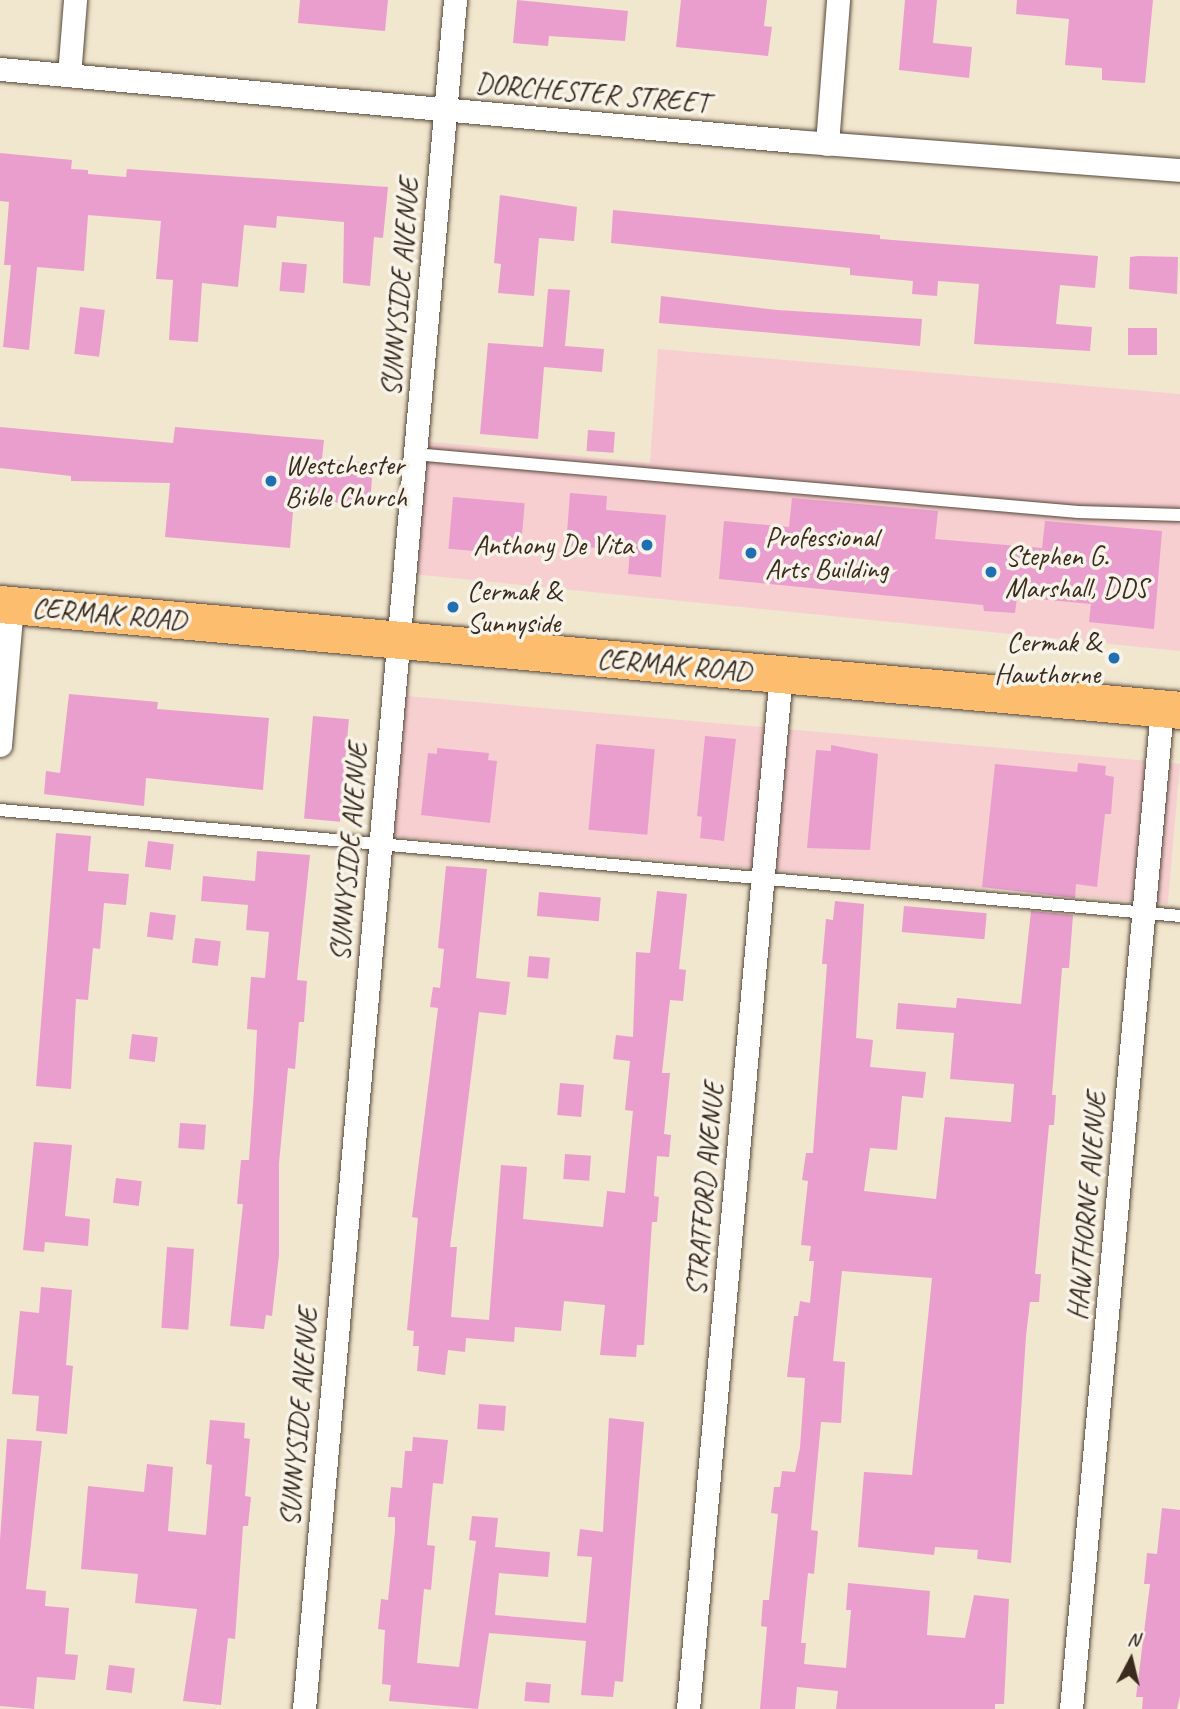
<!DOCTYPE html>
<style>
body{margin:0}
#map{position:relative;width:1180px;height:1709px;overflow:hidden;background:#f1e6ce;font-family:Caveat,sans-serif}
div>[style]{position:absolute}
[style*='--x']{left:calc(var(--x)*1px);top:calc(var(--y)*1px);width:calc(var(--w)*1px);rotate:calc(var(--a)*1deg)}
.built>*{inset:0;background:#f7cfd1;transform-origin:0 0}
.building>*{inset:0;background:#ea9ecd;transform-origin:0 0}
.roads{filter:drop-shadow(0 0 2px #564638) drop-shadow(0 0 2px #564638)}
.service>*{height:12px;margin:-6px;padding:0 6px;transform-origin:6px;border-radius:6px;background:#fff}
.minor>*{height:23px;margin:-11.5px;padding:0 11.5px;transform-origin:11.5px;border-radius:11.5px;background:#fff}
.primary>*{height:37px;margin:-18.5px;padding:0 18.5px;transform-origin:18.5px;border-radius:18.5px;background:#fcbd6f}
.dots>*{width:19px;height:19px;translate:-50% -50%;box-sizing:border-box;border:4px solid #f7f3e8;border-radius:50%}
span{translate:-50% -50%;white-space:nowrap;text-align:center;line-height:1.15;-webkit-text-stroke:7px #f7f3e8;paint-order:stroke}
.street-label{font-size:28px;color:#3b2a1e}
.poi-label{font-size:28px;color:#3b2a1e}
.left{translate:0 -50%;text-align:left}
.right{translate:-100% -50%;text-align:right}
.north{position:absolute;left:1096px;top:1625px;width:70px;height:70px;-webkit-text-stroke:5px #f7f3e8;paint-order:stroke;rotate:7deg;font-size:19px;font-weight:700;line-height:28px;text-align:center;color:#3b2a1e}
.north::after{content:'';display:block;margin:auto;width:24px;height:32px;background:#3b2a1e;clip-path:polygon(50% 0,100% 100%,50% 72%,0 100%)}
</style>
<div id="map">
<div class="built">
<i style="clip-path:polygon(658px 349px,1180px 394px,1180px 651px,412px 574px,423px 441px,650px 463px)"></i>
<i style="left:395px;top:695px;width:788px;height:141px;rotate:5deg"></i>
</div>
<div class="building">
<i style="clip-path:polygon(300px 0,388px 0,385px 31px,298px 23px)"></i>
<i style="clip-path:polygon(517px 0,628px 11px,625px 41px,549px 36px,548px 46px,513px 43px)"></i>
<i style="clip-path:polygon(681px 0,767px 0,764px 26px,772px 27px,768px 56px,676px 47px)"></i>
<i style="clip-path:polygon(905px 0,937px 0,933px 43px,972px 47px,969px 78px,899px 70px)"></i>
<i style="clip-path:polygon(1017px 0,1153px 0,1145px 83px,1102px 80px,1102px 68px,1065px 65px,1069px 19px,1016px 14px)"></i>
<i style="clip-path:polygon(0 153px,72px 160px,71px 169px,88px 170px,88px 174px,126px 177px,127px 169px,388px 187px,383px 238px,374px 237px,370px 286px,343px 283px,344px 222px,277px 216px,276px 228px,244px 225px,238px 287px,202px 283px,198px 342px,169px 340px,173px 280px,156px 279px,161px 221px,88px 215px,84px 271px,37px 267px,29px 350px,3px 347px,11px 265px,4px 265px,9px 202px,0 201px)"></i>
<i style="clip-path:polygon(500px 195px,577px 207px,574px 241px,539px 238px,534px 296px,498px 293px,501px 264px,494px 263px)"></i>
<i style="clip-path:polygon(613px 210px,880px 235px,880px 239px,1098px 256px,1095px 288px,1060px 285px,1056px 324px,1092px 327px,1090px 351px,974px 344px,979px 284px,938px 281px,937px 296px,912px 294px,913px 281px,850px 275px,850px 268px,611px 243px)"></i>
<i style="clip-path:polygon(1138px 256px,1178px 257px,1177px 294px,1129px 289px,1130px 257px)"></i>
<i style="left:282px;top:262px;width:25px;height:29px;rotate:5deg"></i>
<i style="clip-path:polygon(548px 289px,570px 290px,565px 346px,604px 349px,602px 372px,544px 367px,538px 439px,480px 434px,488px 343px,543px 347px)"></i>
<i style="clip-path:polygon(661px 296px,777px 310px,922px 319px,920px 346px,659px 323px)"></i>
<i style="left:80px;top:307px;width:25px;height:47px;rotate:7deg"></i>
<i style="left:1128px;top:328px;width:29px;height:27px"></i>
<i style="clip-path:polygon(0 427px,173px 443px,175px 427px,324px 440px,322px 459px,373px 463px,370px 506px,294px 499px,290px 548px,165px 537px,170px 483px,71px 481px,71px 476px,0 468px)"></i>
<i style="left:588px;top:430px;width:27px;height:21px;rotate:4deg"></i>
<i style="clip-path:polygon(570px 493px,607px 496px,606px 510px,666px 515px,661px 577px,628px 574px,630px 550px,566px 546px)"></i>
<i style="left:453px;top:497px;width:72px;height:52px;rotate:5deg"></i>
<i style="clip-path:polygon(792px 498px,938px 511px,935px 539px,1042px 548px,1045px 521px,1162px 531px,1154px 629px,1089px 622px,1091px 604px,1017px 597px,1015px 613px,984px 611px,983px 605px,719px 579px,724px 521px,789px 527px)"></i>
<i style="clip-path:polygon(69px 694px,158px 702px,157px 709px,269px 718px,263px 790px,146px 778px,144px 806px,44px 794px,46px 771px,60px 773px)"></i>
<i style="left:313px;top:716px;width:36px;height:103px;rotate:5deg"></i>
<i style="clip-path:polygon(705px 736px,736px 739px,724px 841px,700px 838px,702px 817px,697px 816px)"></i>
<i style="left:596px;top:744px;width:59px;height:86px;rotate:5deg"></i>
<i style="clip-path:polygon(831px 745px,878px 754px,870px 850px,807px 848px,816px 750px,831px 751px)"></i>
<i style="clip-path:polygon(437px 748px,489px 753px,488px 760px,497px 761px,490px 823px,421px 815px,428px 753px,437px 754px)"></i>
<i style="clip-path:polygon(1078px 763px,1106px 766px,1105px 775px,1114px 777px,1111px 814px,1105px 814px,1097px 887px,1076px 884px,1075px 898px,982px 887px,995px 764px,1077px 772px)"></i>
<i style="clip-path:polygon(56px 833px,91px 836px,88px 871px,129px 874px,126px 905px,104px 903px,100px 949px,93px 948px,88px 1000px,76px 999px,71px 1089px,36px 1086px)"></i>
<i style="left:148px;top:841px;width:26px;height:26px;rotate:7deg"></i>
<i style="clip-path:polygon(257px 851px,310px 855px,297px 980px,307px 981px,304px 1022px,299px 1022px,295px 1069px,288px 1068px,279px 1163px,279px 1255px,272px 1316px,266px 1315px,264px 1329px,230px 1326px,243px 1204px,237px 1204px,241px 1160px,249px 1160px,254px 1090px,257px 1030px,247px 1029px,251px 977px,265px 978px,269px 932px,246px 930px,248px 905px,201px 901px,203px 876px,255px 881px)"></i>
<i style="clip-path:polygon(446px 866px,487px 869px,476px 978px,510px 982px,506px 1015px,479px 1012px,450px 1247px,457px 1247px,451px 1317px,489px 1320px,501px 1165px,527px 1167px,523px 1219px,603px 1227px,607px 1191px,625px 1193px,633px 1111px,625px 1110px,630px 1061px,613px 1059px,616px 1035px,633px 1037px,636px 952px,650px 953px,657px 891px,687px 894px,679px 969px,686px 970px,683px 1001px,670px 1000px,662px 1073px,670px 1073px,664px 1134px,671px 1135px,669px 1157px,657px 1156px,654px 1196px,659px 1197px,657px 1222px,652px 1222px,644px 1345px,637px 1345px,636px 1357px,600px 1355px,605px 1305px,564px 1301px,561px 1331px,515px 1327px,514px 1342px,466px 1338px,465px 1352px,448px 1350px,445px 1375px,417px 1371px,419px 1346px,413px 1346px,414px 1331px,407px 1330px,418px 1218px,412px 1217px,438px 1008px,430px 1007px,433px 987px,440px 988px,444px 949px,438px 948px)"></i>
<i style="left:539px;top:892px;width:62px;height:24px;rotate:5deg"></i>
<i style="clip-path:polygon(835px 901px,864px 904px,856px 1038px,873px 1040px,870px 1067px,926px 1072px,923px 1098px,902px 1096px,897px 1150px,870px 1148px,864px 1191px,936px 1199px,945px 1117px,1011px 1122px,1014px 1084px,950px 1079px,954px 1033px,896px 1029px,898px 1003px,956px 1008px,957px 998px,1021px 1004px,1031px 911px,1073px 915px,1069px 968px,1062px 968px,1052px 1095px,1056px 1095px,1054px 1125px,1049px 1125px,1035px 1274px,1041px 1274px,1039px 1302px,1030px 1302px,1026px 1336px,1011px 1563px,977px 1559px,978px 1550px,935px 1547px,934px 1555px,858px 1547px,864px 1472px,912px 1475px,932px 1278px,842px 1271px,833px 1361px,845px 1362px,841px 1423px,821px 1422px,811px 1530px,818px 1531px,814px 1574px,808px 1573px,801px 1643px,806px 1643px,804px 1664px,846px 1668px,851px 1610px,846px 1610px,848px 1583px,930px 1591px,927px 1635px,965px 1638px,974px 1595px,1009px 1599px,1004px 1704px,995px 1704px,995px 1709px,836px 1709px,838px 1691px,797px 1687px,795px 1709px,760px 1709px,767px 1627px,761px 1626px,763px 1600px,769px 1600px,778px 1514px,771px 1513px,774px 1487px,780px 1487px,782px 1471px,795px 1472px,800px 1448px,805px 1378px,787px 1377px,794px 1316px,798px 1316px,800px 1301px,810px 1303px,814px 1261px,809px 1261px,811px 1246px,801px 1245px,808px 1181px,802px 1180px,806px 1153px,813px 1153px,827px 964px,822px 964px,826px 919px,833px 920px)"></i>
<i style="left:904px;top:906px;width:83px;height:26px;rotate:5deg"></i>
<i style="left:150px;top:912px;width:26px;height:25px;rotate:7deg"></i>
<i style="left:195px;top:938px;width:26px;height:25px;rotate:7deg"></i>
<i style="left:529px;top:956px;width:21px;height:21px;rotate:5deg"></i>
<i style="left:132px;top:1034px;width:26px;height:25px;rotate:7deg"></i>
<i style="left:560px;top:1083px;width:24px;height:32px;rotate:5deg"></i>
<i style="left:180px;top:1123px;width:26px;height:25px;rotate:4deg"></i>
<i style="clip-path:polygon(34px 1142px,72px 1145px,65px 1216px,90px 1219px,88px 1246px,45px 1242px,44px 1252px,23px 1250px)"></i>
<i style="left:565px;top:1154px;width:26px;height:25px;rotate:4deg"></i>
<i style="left:116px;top:1178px;width:26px;height:25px;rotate:7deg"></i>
<i style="left:167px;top:1247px;width:27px;height:81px;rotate:4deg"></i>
<i style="clip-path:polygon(41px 1287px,72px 1290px,66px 1365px,73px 1366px,67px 1434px,36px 1431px,39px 1396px,12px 1394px,20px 1311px,39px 1313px)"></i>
<i style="left:479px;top:1404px;width:27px;height:25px;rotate:4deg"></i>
<i style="clip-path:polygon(609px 1418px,644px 1422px,623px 1682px,615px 1681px,613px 1697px,581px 1695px,586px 1641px,489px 1633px,478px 1709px,389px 1701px,391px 1685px,382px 1684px,385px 1630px,378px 1629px,381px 1599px,388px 1600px,395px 1531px,395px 1517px,388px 1517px,391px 1487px,402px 1488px,405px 1451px,412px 1451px,413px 1437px,448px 1440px,443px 1484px,433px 1483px,427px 1545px,435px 1546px,431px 1590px,424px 1589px,417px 1663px,459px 1667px,476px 1541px,469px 1540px,472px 1516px,498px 1518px,495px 1547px,550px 1552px,548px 1577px,499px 1573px,495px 1615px,586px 1623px,592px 1557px,577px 1556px,580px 1529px,603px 1532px)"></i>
<i style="clip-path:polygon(210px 1420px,245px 1423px,244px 1438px,250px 1439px,245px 1496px,251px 1497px,248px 1526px,243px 1526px,235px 1639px,228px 1638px,221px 1705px,183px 1701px,197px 1609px,135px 1603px,138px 1574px,81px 1569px,88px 1486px,144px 1492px,147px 1464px,173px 1467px,168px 1531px,206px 1535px,212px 1465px,206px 1464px)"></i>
<i style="clip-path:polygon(7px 1439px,42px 1441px,26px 1589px,46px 1591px,45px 1606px,69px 1608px,65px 1654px,78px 1655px,75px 1680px,37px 1677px,34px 1709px,0 1706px,0 1540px)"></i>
<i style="clip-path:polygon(1162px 1508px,1180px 1510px,1180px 1696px,1177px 1709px,1142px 1709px,1143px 1697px,1136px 1697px,1150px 1584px,1144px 1584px,1147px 1553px,1157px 1554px)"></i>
<i style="left:109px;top:1665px;width:26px;height:25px;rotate:7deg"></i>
<i style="left:526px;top:1682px;width:25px;height:19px;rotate:5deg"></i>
</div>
<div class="roads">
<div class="service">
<i style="--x:414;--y:454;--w:667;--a:4.99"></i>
<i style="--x:1078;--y:512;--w:102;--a:1.7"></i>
<i style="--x:0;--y:810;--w:1185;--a:5.13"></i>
</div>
<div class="minor">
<i style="--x:0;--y:69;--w:797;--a:5.18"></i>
<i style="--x:794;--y:141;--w:387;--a:4.3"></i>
<i style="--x:69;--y:75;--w:75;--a:-85.4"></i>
<i style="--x:827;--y:144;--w:144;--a:-85.6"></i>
<i style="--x:0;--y:745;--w:141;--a:-85.1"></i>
<i style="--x:304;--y:1709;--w:1716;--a:-84.95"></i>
<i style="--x:688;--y:1709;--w:1039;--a:-84.87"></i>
<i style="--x:1071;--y:1709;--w:1004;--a:-84.8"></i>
</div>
<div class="primary">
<i style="--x:0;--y:604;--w:1185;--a:5.13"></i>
</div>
</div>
<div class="dots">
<i style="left:271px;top:481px;background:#1f6fb2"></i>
<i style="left:647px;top:545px;background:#1f6fb2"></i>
<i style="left:751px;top:553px;background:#1f6fb2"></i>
<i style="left:991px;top:572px;background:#1f6fb2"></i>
<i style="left:453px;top:607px;background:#1f6fb2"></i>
<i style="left:1114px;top:658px;background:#1f6fb2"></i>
</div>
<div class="street-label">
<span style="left:592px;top:93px;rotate:5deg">DORCHESTER STREET</span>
<span style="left:400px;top:287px;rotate:-85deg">SUNNYSIDE AVENUE</span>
<span style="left:109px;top:614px;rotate:5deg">CERMAK ROAD</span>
<span style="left:674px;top:665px;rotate:5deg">CERMAK ROAD</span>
<span style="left:349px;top:852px;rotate:-85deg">SUNNYSIDE AVENUE</span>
<span style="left:705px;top:1189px;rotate:-85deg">STRATFORD AVENUE</span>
<span style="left:1087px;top:1206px;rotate:-85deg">HAWTHORNE AVENUE</span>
<span style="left:299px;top:1417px;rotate:-85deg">SUNNYSIDE AVENUE</span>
</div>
<div class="poi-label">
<span class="left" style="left:285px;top:481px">Westchester<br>Bible Church</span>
<span class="left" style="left:765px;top:553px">Professional<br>Arts Building</span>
<span class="right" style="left:633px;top:545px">Anthony De Vita</span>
<span class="left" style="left:1005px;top:572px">Stephen G.<br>Marshall, DDS</span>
<span class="left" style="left:467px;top:607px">Cermak &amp;<br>Sunnyside</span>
<span class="right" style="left:1100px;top:658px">Cermak &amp;<br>Hawthorne</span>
</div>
<div class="north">N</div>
</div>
